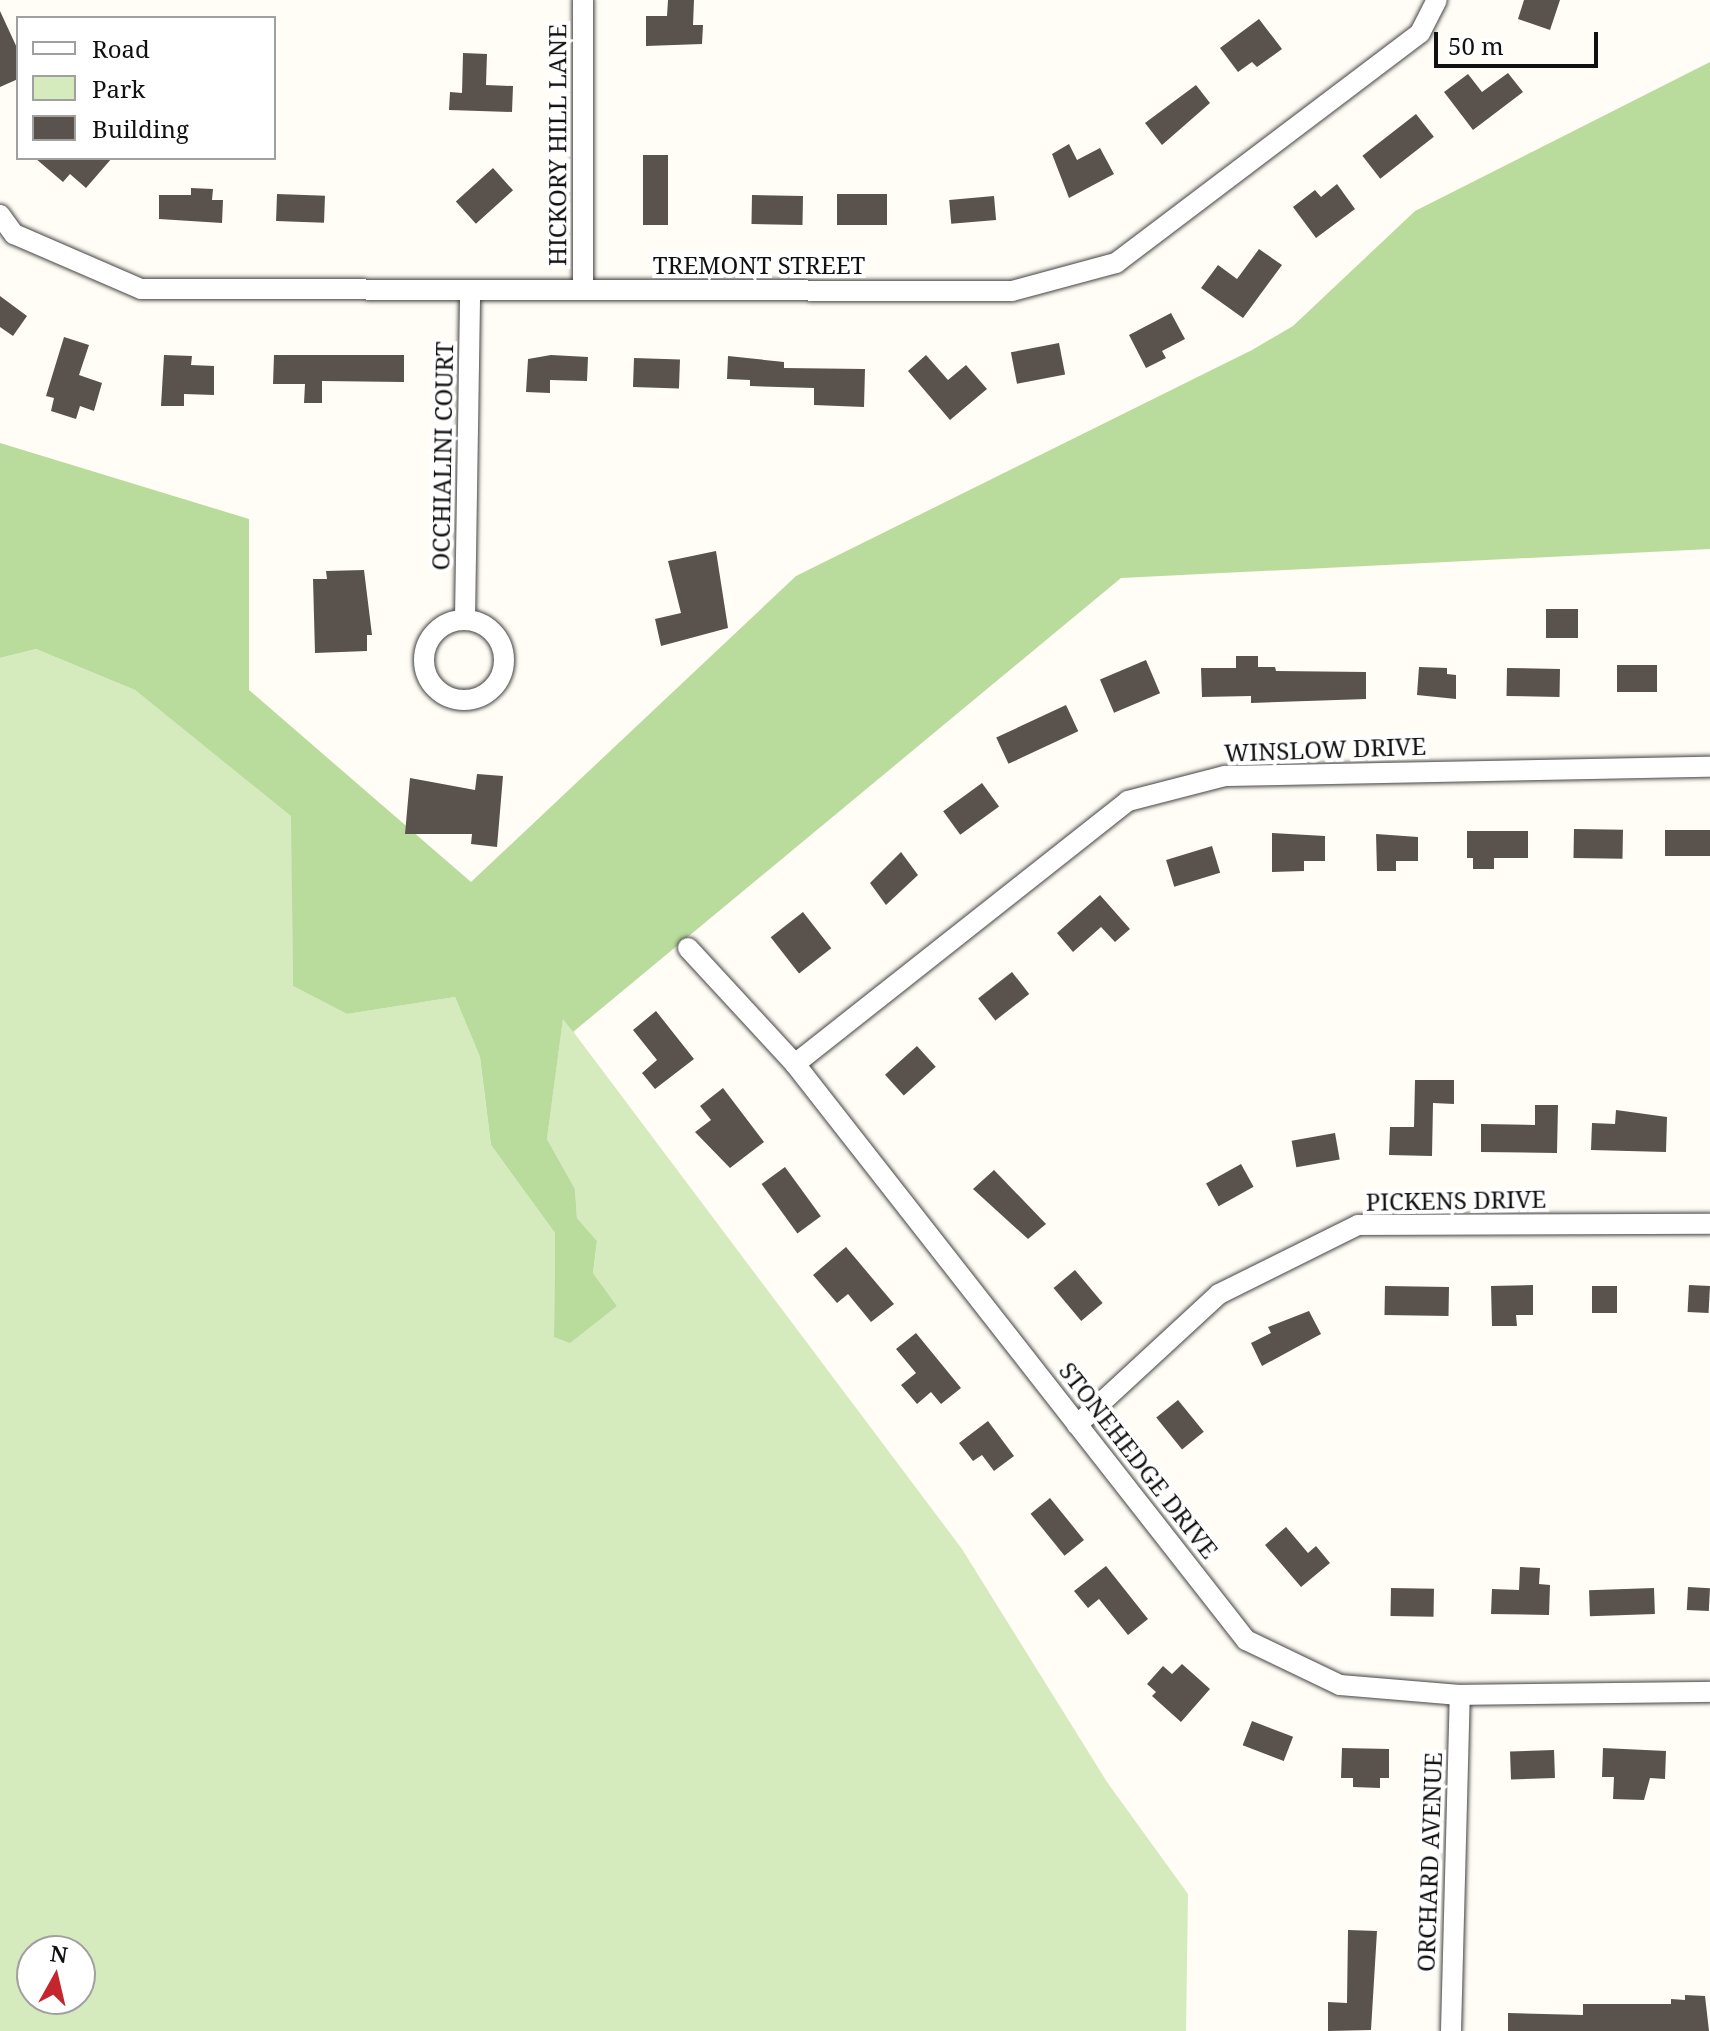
<!DOCTYPE html>
<style>
body{margin:0}
#map{position:relative;width:1710px;height:2031px;overflow:hidden;background:#fffdf5;font-family:"Noto Serif",serif}
div>[style]{position:absolute}
[style*='--x']{left:calc(var(--x)*1px);top:calc(var(--y)*1px);width:calc(var(--w)*1px);rotate:calc(var(--a)*1deg)}
.green>*{inset:0;background:#d5ebbd}
.forest>*{inset:0;background:#b9dc9c}
.building>*{inset:0;background:#5a524d;transform-origin:0 0}
.roads{filter:drop-shadow(0 0 2px #444) drop-shadow(0 0 2px #444)}
.street>*{height:20px;margin:-10px;padding:0 10px;transform-origin:10px;border-radius:10px;background:#fff}
.street>.ring{margin:-10px;padding:0;box-sizing:content-box;background:none;border:20px solid #fff;border-radius:50%}
span{translate:-50% -50%;white-space:nowrap;text-align:center;line-height:1.15;-webkit-text-stroke:8px #fff;paint-order:stroke}
.street-label{font-size:24px;color:#111}
.legend{position:absolute;left:16px;top:16px;width:260px;height:144px;box-sizing:border-box;background:#fff;border:2px solid #a0a0a0;margin:0;padding:10px 14px;list-style:none;font-size:24px;color:#111}
.legend li{display:flex;align-items:center;gap:16px;height:40px}
.legend b{width:40px;border:2px solid #a0a0a0}
.north{position:absolute;left:16px;top:1935px;width:80px;height:80px;box-sizing:border-box;background:#fff;border:2px solid #a0a0a0;border-radius:50%;rotate:8deg;font-size:22px;font-weight:700;line-height:32px;text-align:center;color:#111}
.north::after{content:'';display:block;margin:auto;width:28px;height:36px;background:#c4262e;clip-path:polygon(50% 0,100% 100%,50% 72%,0 100%)}
.scale{position:absolute;left:1434px;top:32px;width:164px;height:36px;box-sizing:border-box;border:4px solid #111;border-top:0;padding-left:10px;font-size:24px;line-height:28px;white-space:nowrap;color:#111;-webkit-text-stroke:6px #fff;paint-order:stroke}
</style>
<div id="map">
<div class="green">
<i style="clip-path:polygon(evenodd,36px 649px,135px 690px,292px 816px,293px 986px,347px 1014px,455px 997px,480px 1057px,491px 1145px,555px 1233px,554px 1337px,617px 1306px,593px 1273px,597px 1241px,577px 1218px,575px 1189px,547px 1139px,563px 1018px,962px 1549px,1107px 1782px,1188px 1894px,1186px 2031px,0 2031px,0 658px,36px 649px,32px 1951px,80px 1951px,80px 1999px,32px 1999px,32px 1951px)"></i>
</div>
<div class="forest">
<i style="clip-path:polygon(1710px 62px,1710px 549px,1121px 578px,573px 1032px,563px 1019px,547px 1139px,575px 1189px,577px 1218px,597px 1241px,593px 1273px,617px 1306px,570px 1343px,554px 1337px,555px 1233px,491px 1145px,480px 1057px,455px 997px,347px 1014px,293px 986px,291px 816px,135px 690px,36px 649px,0 658px,0 443px,249px 519px,249px 690px,471px 882px,796px 576px,1252px 350px,1293px 326px,1415px 211px)"></i>
</div>
<div class="building">
<i style="clip-path:polygon(668px 0,694px 0,693px 25px,703px 25px,702px 44px,646px 46px,646px 16px,667px 16px)"></i>
<i style="clip-path:polygon(1524px 0,1560px 0,1550px 30px,1518px 19px)"></i>
<i style="clip-path:polygon(0 11px,18px 50px,18px 79px,0 87px)"></i>
<i style="clip-path:polygon(1259px 19px,1282px 49px,1257px 67px,1252px 62px,1238px 72px,1220px 48px)"></i>
<i style="clip-path:polygon(463px 53px,487px 54px,486px 85px,513px 86px,512px 112px,449px 110px,450px 92px,462px 93px)"></i>
<i style="clip-path:polygon(1508px 73px,1523px 92px,1473px 130px,1444px 92px,1468px 74px,1482px 92px)"></i>
<i style="clip-path:polygon(1196px 85px,1210px 103px,1162px 145px,1145px 123px)"></i>
<i style="left:1416px;top:114px;width:29px;height:68px;rotate:52deg"></i>
<i style="clip-path:polygon(1069px 144px,1077px 160px,1100px 148px,1114px 174px,1069px 198px,1052px 154px)"></i>
<i style="left:643px;top:155px;width:25px;height:70px"></i>
<i style="clip-path:polygon(35px 158px,112px 158px,86px 188px,70px 174px,63px 182px)"></i>
<i style="left:493px;top:168px;width:30px;height:50px;rotate:48deg"></i>
<i style="clip-path:polygon(1337px 184px,1355px 209px,1316px 238px,1293px 207px,1315px 190px,1321px 197px)"></i>
<i style="clip-path:polygon(191px 188px,213px 189px,212px 200px,223px 200px,222px 223px,159px 219px,159px 195px,191px 195px)"></i>
<i style="left:277px;top:194px;width:48px;height:27px;rotate:2deg"></i>
<i style="left:887px;top:194px;width:31px;height:50px;rotate:90deg"></i>
<i style="left:752px;top:195px;width:51px;height:29px;rotate:1deg"></i>
<i style="left:994px;top:196px;width:24px;height:45px;rotate:85deg"></i>
<i style="clip-path:polygon(1259px 249px,1282px 265px,1243px 318px,1201px 288px,1218px 265px,1237px 279px)"></i>
<i style="clip-path:polygon(0 296px,27px 316px,13px 336px,0 327px)"></i>
<i style="clip-path:polygon(1171px 313px,1185px 339px,1162px 351px,1166px 358px,1146px 368px,1129px 335px)"></i>
<i style="clip-path:polygon(64px 337px,89px 345px,79px 375px,102px 383px,94px 411px,80px 406px,76px 419px,51px 411px,54px 398px,46px 396px)"></i>
<i style="left:1059px;top:343px;width:32px;height:49px;rotate:79deg"></i>
<i style="clip-path:polygon(164px 355px,192px 356px,191px 365px,214px 366px,214px 395px,184px 394px,184px 406px,161px 406px)"></i>
<i style="clip-path:polygon(274px 355px,404px 355px,404px 382px,322px 381px,322px 403px,304px 403px,305px 384px,273px 384px)"></i>
<i style="clip-path:polygon(551px 355px,588px 357px,587px 381px,550px 380px,550px 393px,526px 392px,528px 359px)"></i>
<i style="clip-path:polygon(926px 355px,948px 380px,966px 365px,987px 389px,950px 420px,908px 371px)"></i>
<i style="clip-path:polygon(728px 356px,784px 362px,784px 368px,865px 369px,864px 407px,814px 405px,814px 388px,750px 386px,750px 380px,727px 379px)"></i>
<i style="left:634px;top:358px;width:46px;height:29px;rotate:2deg"></i>
<i style="clip-path:polygon(716px 551px,728px 628px,661px 646px,655px 619px,681px 613px,668px 561px)"></i>
<i style="clip-path:polygon(364px 570px,372px 635px,367px 635px,367px 651px,315px 653px,313px 579px,327px 579px,326px 571px)"></i>
<i style="left:1546px;top:609px;width:32px;height:29px"></i>
<i style="clip-path:polygon(1236px 656px,1258px 656px,1258px 667px,1275px 667px,1276px 671px,1366px 672px,1366px 699px,1251px 703px,1251px 696px,1202px 697px,1201px 668px,1236px 668px)"></i>
<i style="left:1146px;top:660px;width:36px;height:50px;rotate:67deg"></i>
<i style="left:1617px;top:665px;width:40px;height:27px"></i>
<i style="clip-path:polygon(1419px 667px,1447px 668px,1447px 674px,1456px 675px,1456px 699px,1417px 695px)"></i>
<i style="left:1507px;top:668px;width:53px;height:28px;rotate:1deg"></i>
<i style="left:1066px;top:705px;width:29px;height:77px;rotate:65deg"></i>
<i style="clip-path:polygon(477px 774px,503px 776px,497px 847px,471px 844px,472px 834px,405px 834px,410px 778px,475px 790px)"></i>
<i style="left:982px;top:783px;width:29px;height:48px;rotate:54deg"></i>
<i style="left:1574px;top:829px;width:49px;height:29px;rotate:1deg"></i>
<i style="left:1710px;top:830px;width:26px;height:45px;rotate:90deg"></i>
<i style="clip-path:polygon(1467px 831px,1528px 831px,1528px 858px,1494px 858px,1494px 869px,1473px 869px,1473px 858px,1467px 858px)"></i>
<i style="clip-path:polygon(1272px 833px,1325px 836px,1325px 861px,1304px 861px,1304px 871px,1272px 872px)"></i>
<i style="clip-path:polygon(1376px 834px,1418px 837px,1418px 861px,1396px 861px,1396px 871px,1377px 871px)"></i>
<i style="left:1212px;top:846px;width:28px;height:48px;rotate:73deg"></i>
<i style="clip-path:polygon(901px 852px,918px 875px,886px 905px,870px 883px)"></i>
<i style="clip-path:polygon(1100px 895px,1130px 929px,1115px 942px,1101px 927px,1073px 952px,1057px 933px)"></i>
<i style="left:803px;top:912px;width:46px;height:41px;rotate:52deg"></i>
<i style="left:1012px;top:972px;width:28px;height:43px;rotate:52deg"></i>
<i style="clip-path:polygon(656px 1011px,694px 1059px,655px 1089px,642px 1073px,657px 1060px,633px 1030px)"></i>
<i style="left:917px;top:1046px;width:28px;height:43px;rotate:48deg"></i>
<i style="clip-path:polygon(1415px 1080px,1454px 1080px,1454px 1104px,1433px 1103px,1432px 1156px,1389px 1155px,1390px 1127px,1414px 1127px)"></i>
<i style="clip-path:polygon(723px 1088px,764px 1142px,730px 1168px,695px 1132px,711px 1120px,700px 1106px)"></i>
<i style="clip-path:polygon(1535px 1105px,1558px 1105px,1557px 1153px,1481px 1152px,1481px 1124px,1535px 1125px)"></i>
<i style="clip-path:polygon(1616px 1110px,1667px 1117px,1666px 1152px,1591px 1150px,1592px 1123px,1615px 1124px)"></i>
<i style="left:1335px;top:1133px;width:27px;height:44px;rotate:80deg"></i>
<i style="left:1241px;top:1164px;width:26px;height:40px;rotate:61deg"></i>
<i style="left:785px;top:1167px;width:61px;height:29px;rotate:54deg"></i>
<i style="clip-path:polygon(994px 1170px,1046px 1224px,1028px 1239px,973px 1189px)"></i>
<i style="clip-path:polygon(846px 1247px,894px 1304px,871px 1322px,848px 1294px,837px 1303px,813px 1275px)"></i>
<i style="left:1075px;top:1270px;width:43px;height:28px;rotate:50deg"></i>
<i style="clip-path:polygon(1533px 1285px,1533px 1315px,1516px 1315px,1517px 1326px,1492px 1326px,1491px 1286px)"></i>
<i style="left:1689px;top:1285px;width:21px;height:27px;rotate:3deg"></i>
<i style="left:1385px;top:1286px;width:64px;height:29px;rotate:1deg"></i>
<i style="left:1592px;top:1286px;width:25px;height:27px"></i>
<i style="clip-path:polygon(1309px 1311px,1321px 1334px,1262px 1366px,1251px 1343px,1271px 1333px,1268px 1327px)"></i>
<i style="clip-path:polygon(916px 1333px,961px 1388px,941px 1404px,931px 1392px,917px 1404px,901px 1385px,916px 1373px,896px 1349px)"></i>
<i style="left:1178px;top:1400px;width:41px;height:28px;rotate:51deg"></i>
<i style="clip-path:polygon(988px 1421px,1014px 1456px,994px 1471px,982px 1455px,973px 1461px,959px 1443px)"></i>
<i style="left:1050px;top:1498px;width:54px;height:25px;rotate:51deg"></i>
<i style="clip-path:polygon(1286px 1527px,1308px 1553px,1316px 1546px,1330px 1563px,1301px 1587px,1265px 1545px)"></i>
<i style="clip-path:polygon(1106px 1566px,1148px 1619px,1128px 1635px,1099px 1599px,1088px 1608px,1074px 1591px)"></i>
<i style="clip-path:polygon(1520px 1567px,1540px 1568px,1539px 1584px,1550px 1585px,1549px 1615px,1491px 1614px,1492px 1589px,1519px 1590px)"></i>
<i style="left:1688px;top:1587px;width:22px;height:23px;rotate:3deg"></i>
<i style="left:1391px;top:1588px;width:43px;height:28px;rotate:1deg"></i>
<i style="left:1654px;top:1588px;width:26px;height:65px;rotate:88deg"></i>
<i style="clip-path:polygon(1182px 1664px,1210px 1689px,1181px 1722px,1152px 1696px,1156px 1692px,1147px 1684px,1163px 1666px,1172px 1674px)"></i>
<i style="left:1252px;top:1721px;width:44px;height:26px;rotate:21deg"></i>
<i style="clip-path:polygon(1342px 1748px,1389px 1749px,1389px 1778px,1380px 1778px,1380px 1788px,1353px 1787px,1353px 1778px,1341px 1778px)"></i>
<i style="clip-path:polygon(1603px 1748px,1666px 1751px,1665px 1779px,1650px 1778px,1644px 1800px,1613px 1799px,1614px 1777px,1602px 1777px)"></i>
<i style="left:1554px;top:1750px;width:28px;height:44px;rotate:88deg"></i>
<i style="clip-path:polygon(1348px 1930px,1377px 1931px,1371px 2030px,1328px 2031px,1328px 2002px,1347px 2003px)"></i>
<i style="clip-path:polygon(1685px 1995px,1705px 1996px,1709px 2031px,1508px 2031px,1508px 2013px,1583px 2015px,1583px 2004px,1671px 2004px,1671px 1999px,1685px 2000px)"></i>
</div>
<div class="roads">
<div class="street">
<i style="--x:0;--y:215;--w:24;--a:54"></i>
<i style="--x:14;--y:234;--w:138;--a:23.4"></i>
<i style="--x:141;--y:289;--w:871;--a:0.13"></i>
<i style="--x:1012;--y:291;--w:108;--a:-15.1"></i>
<i style="--x:1116;--y:263;--w:381;--a:-37.1"></i>
<i style="--x:1420;--y:33;--w:37;--a:-63"></i>
<i style="--x:583;--y:290;--w:290;--a:-90"></i>
<i style="--x:465;--y:619;--w:325;--a:-89.1"></i>
<i class="ring" style="left:424px;top:620px;width:60px;height:60px"></i>
<i style="--x:688;--y:948;--w:158;--a:47.3"></i>
<i style="--x:795;--y:1064;--w:732;--a:51.94"></i>
<i style="--x:1246;--y:1640;--w:104;--a:25.6"></i>
<i style="--x:1340;--y:1685;--w:120;--a:4.8"></i>
<i style="--x:1460;--y:1695;--w:250;--a:-0.7"></i>
<i style="--x:795;--y:1064;--w:424;--a:-38.3"></i>
<i style="--x:1128;--y:801;--w:100;--a:-14.5"></i>
<i style="--x:1225;--y:776;--w:485;--a:-1.1"></i>
<i style="--x:1077;--y:1425;--w:193;--a:-42.7"></i>
<i style="--x:1219;--y:1294;--w:155;--a:-26.4"></i>
<i style="--x:1358;--y:1225;--w:352;--a:-0.2"></i>
<i style="--x:1451;--y:2031;--w:336;--a:-88.5"></i>
</div>
</div>
<div class="street-label">
<span style="left:557px;top:145px;rotate:-90deg">HICKORY HILL LANE</span>
<span style="left:759px;top:265px">TREMONT STREET</span>
<span style="left:442px;top:456px;rotate:-89deg">OCCHIALINI COURT</span>
<span style="left:1325px;top:749px;rotate:-2deg">WINSLOW DRIVE</span>
<span style="left:1456px;top:1200px;rotate:-1deg">PICKENS DRIVE</span>
<span style="left:1139px;top:1460px;rotate:52deg">STONEHEDGE DRIVE</span>
<span style="left:1429px;top:1862px;rotate:-88deg">ORCHARD AVENUE</span>
</div>
<ul class="legend">
<li><b style="height:10px;background:#fff"></b>Road</li>
<li><b style="height:22px;background:#d5ebbd"></b>Park</li>
<li><b style="height:22px;background:#5a524d"></b>Building</li>
</ul>
<div class="north">N</div>
<div class="scale">50 m</div>
</div>
